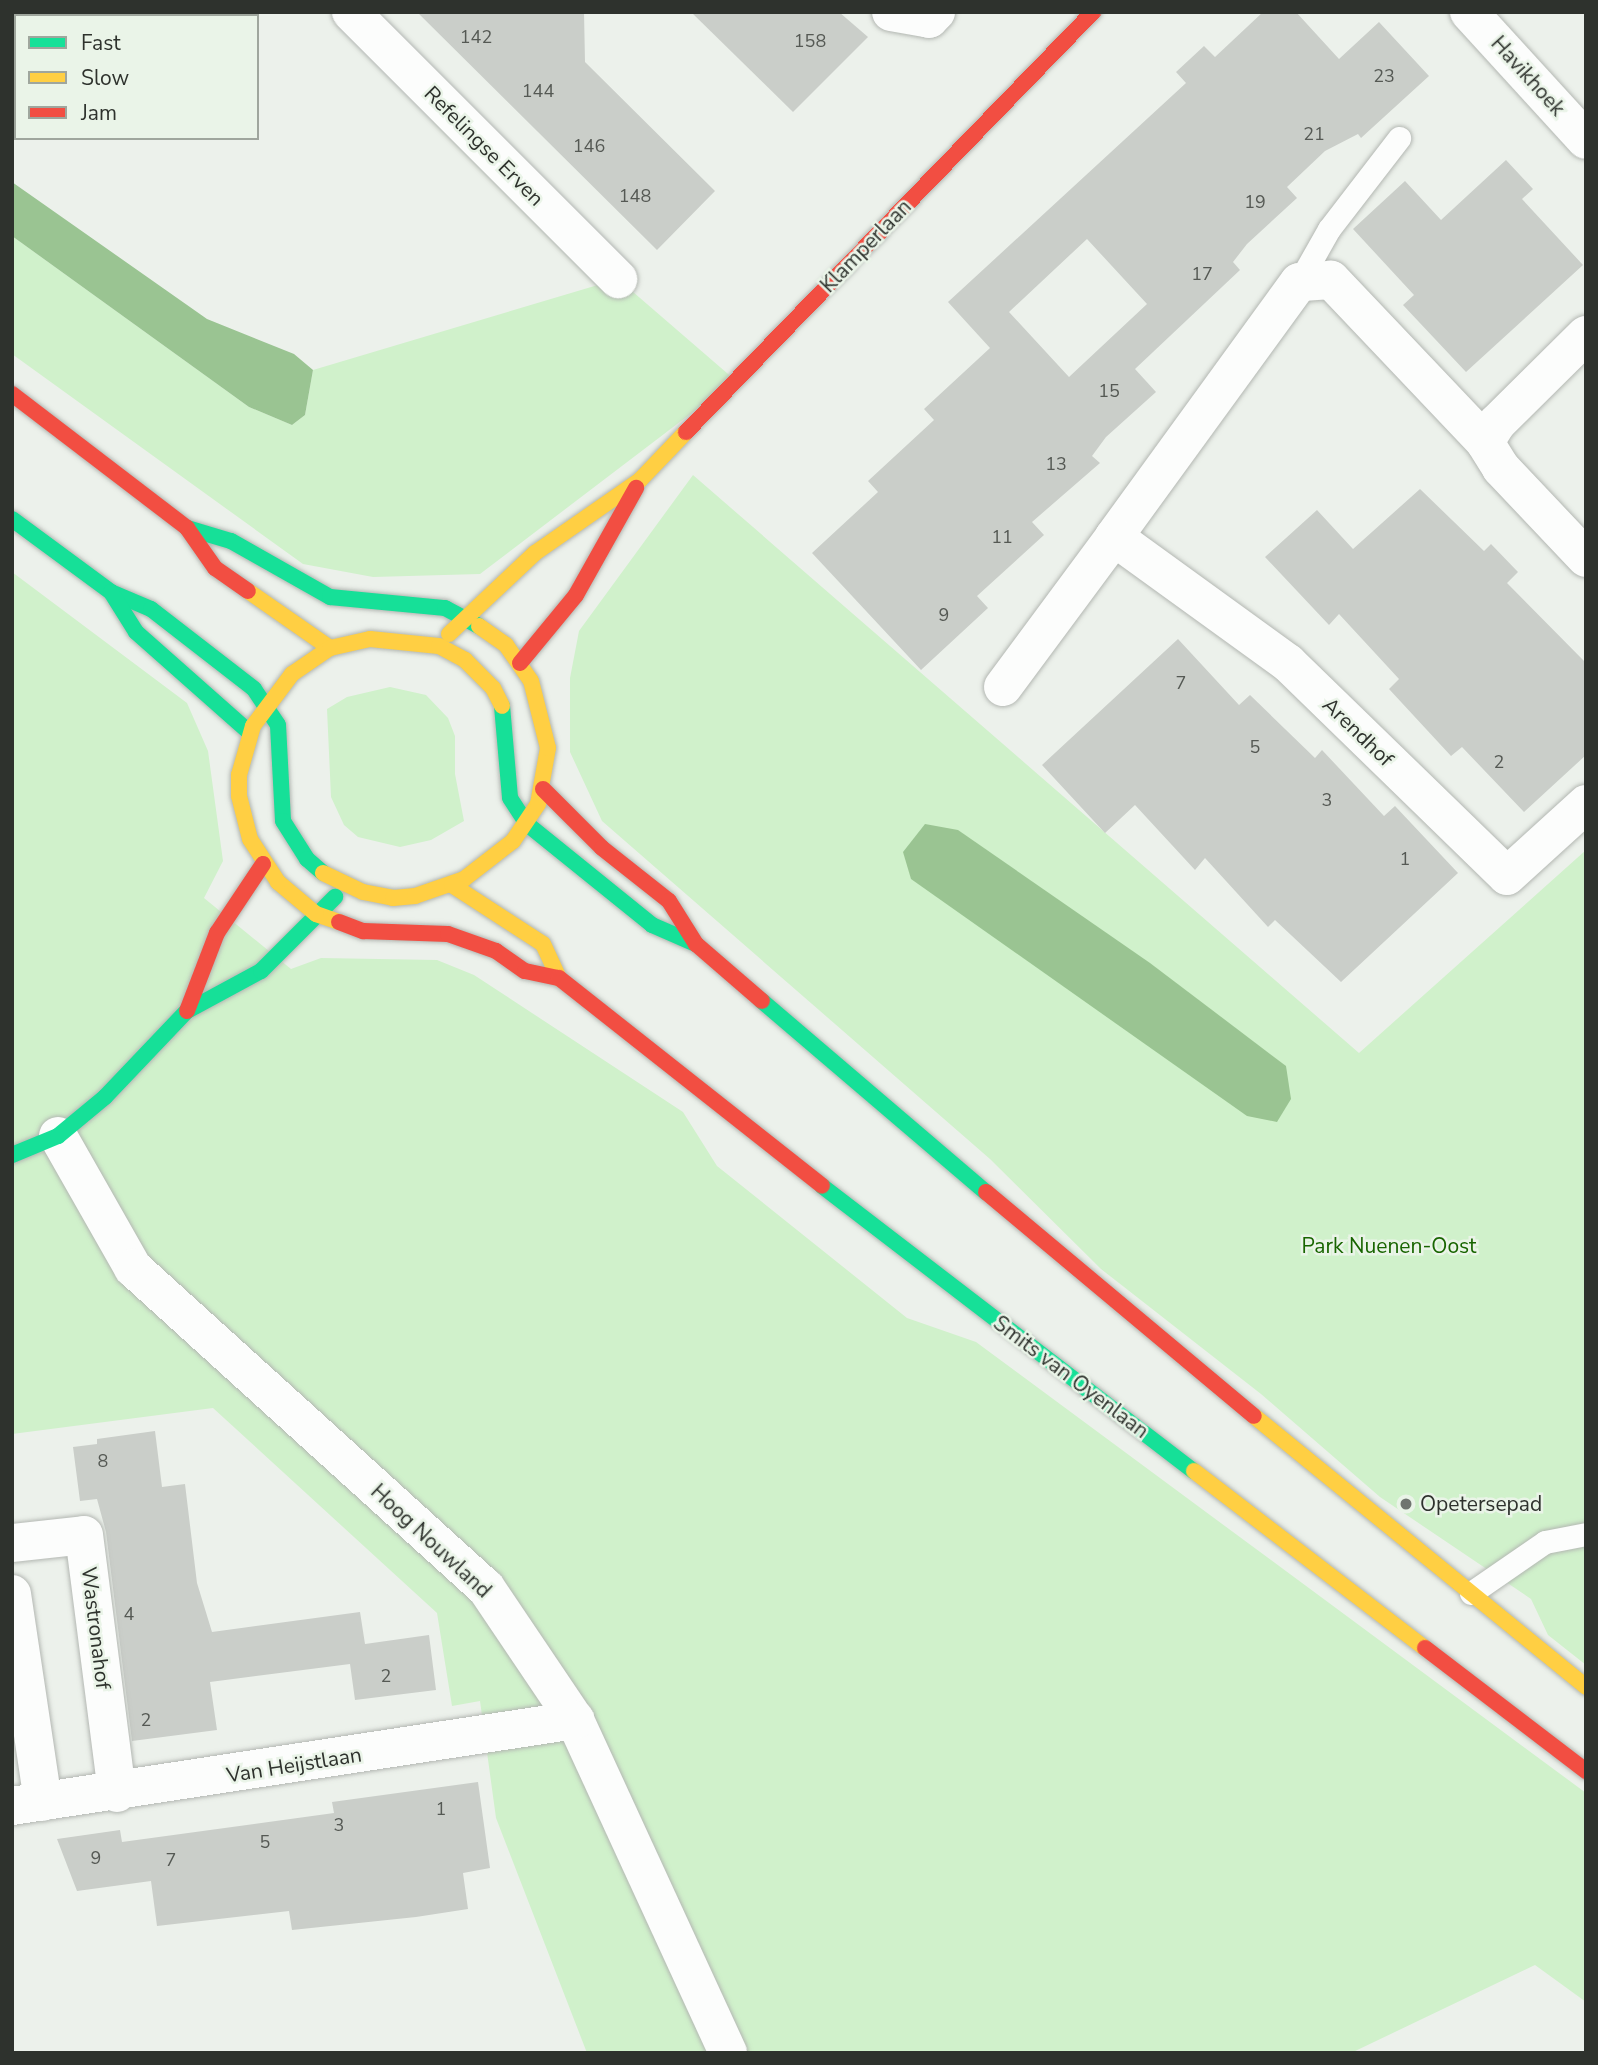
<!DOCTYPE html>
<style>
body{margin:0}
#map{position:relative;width:1598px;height:2065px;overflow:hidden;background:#ecf1eb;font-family:"Nunito Sans",sans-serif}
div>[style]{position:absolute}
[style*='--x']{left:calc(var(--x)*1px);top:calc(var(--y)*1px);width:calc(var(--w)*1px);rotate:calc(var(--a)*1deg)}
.green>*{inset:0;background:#d0f1cb}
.water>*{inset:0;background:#9ac492}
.building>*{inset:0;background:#cacec9}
.roads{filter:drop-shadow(0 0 2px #b3b7b2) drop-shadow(0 0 2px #b3b7b2)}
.lane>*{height:23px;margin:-11.5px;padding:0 11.5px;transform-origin:11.5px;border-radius:11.5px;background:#fcfdfc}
.street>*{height:38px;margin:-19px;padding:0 19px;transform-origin:19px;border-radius:19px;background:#fcfdfc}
.fast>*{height:16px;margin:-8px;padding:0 8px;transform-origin:8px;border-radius:8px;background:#16e098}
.slow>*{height:16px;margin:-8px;padding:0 8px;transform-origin:8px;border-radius:8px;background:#ffcf43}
.jam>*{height:16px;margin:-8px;padding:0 8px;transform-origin:8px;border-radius:8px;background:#f24e42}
.dots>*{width:19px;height:19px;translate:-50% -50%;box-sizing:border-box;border:4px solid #eaf4e8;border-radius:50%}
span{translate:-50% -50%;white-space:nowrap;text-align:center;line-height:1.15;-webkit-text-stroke:5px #eaf4e8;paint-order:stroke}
.number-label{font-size:18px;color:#555954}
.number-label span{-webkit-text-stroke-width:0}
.street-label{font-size:21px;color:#2e322d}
.park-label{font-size:21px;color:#186501}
.poi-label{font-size:21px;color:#2e322d}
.left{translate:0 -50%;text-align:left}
.frame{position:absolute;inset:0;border:14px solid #2e322d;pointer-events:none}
.legend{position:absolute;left:14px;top:14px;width:245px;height:126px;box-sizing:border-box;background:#eaf4e8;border:2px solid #9fa69d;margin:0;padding:9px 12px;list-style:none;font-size:21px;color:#2e322d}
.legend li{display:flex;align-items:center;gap:14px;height:35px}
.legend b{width:35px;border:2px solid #9fa69d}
</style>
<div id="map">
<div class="green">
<i style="clip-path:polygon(12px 236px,249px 407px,292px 425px,305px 415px,313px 370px,618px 279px,735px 380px,480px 574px,373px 577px,303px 564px,12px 354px)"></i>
<i style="clip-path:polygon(693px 475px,1359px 1053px,1586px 850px,1586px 1665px,1548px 1635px,1531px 1599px,1380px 1497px,1261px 1394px,1101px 1269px,990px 1159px,602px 821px,570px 752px,570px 678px,579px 631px)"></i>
<i style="clip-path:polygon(12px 572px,187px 703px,208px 751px,223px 861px,204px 898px,291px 969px,321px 958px,437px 960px,474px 975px,683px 1112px,717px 1166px,907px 1318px,976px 1342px,1586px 1793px,1586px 2002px,1535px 1965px,1351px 2053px,587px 2053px,496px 1818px,480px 1701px,452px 1706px,437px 1613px,213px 1408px,12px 1434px)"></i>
<i style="clip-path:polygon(390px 687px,426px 695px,448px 718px,455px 736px,455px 774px,464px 821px,431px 840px,400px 847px,358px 837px,344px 825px,331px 797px,327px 709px,347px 697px)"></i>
</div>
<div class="water">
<i style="clip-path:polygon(12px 182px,207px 319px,294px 354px,313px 370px,305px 415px,292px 425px,249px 407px,12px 236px)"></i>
<i style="clip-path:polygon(925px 824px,958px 830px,1150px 963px,1286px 1066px,1291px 1099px,1277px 1122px,1247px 1116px,911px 879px,903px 852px)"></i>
</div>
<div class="building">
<i style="clip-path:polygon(417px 12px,584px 12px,585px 62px,715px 191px,657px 250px)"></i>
<i style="clip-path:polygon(691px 12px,839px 12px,868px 37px,793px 112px)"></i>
<i style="clip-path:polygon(evenodd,1263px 12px,1296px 12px,1339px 59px,1379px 22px,1429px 76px,1361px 138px,1358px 134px,1325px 151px,1287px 187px,1297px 198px,1247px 244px,1233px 262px,1240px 270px,1135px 369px,1156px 392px,1106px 437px,1092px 456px,1100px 463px,1032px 522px,1044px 535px,977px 596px,988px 608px,921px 670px,812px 553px,878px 492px,868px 481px,934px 420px,924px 409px,990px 348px,948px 302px,1186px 83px,1176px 72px,1204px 46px,1215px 57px,1263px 12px,1087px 239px,1147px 304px,1069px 377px,1009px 312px,1087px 239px)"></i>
<i style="clip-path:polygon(1506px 160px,1533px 189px,1522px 199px,1583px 265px,1466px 372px,1403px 305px,1414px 295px,1353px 229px,1405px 181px,1441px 220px)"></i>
<i style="clip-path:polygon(1420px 489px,1484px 551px,1491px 544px,1518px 572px,1507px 583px,1586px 663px,1586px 755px,1524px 812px,1462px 747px,1451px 756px,1389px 689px,1399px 679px,1339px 614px,1329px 625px,1265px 557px,1317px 510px,1353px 549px)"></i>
<i style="clip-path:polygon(1178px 639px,1239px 705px,1250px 695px,1315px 758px,1322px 750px,1384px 816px,1395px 806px,1458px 873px,1341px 982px,1275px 920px,1268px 927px,1205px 858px,1195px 870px,1135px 805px,1105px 833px,1042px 765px)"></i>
<i style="clip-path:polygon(155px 1431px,162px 1487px,185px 1484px,197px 1583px,212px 1632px,360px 1612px,365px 1644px,429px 1635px,436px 1690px,355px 1700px,350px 1664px,210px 1682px,217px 1730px,132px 1741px,106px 1532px,97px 1499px,80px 1501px,73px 1447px,97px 1444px,97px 1439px)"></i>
<i style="clip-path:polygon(478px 1782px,490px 1868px,463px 1873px,468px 1909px,416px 1917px,292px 1930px,289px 1911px,157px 1926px,151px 1881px,77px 1891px,57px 1839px,120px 1830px,122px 1842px,334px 1813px,332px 1802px)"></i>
</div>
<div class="roads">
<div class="lane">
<i style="--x:1299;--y:282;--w:61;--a:-60.5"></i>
<i style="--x:1329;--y:229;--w:115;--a:-52.4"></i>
<i style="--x:1471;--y:1593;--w:90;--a:-34.6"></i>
<i style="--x:1545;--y:1542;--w:42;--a:-11"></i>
</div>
<div class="street">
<i style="--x:351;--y:12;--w:378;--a:45"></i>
<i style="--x:891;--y:12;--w:39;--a:10"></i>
<i style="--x:929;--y:19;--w:10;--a:-45"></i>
<i style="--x:1469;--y:12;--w:173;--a:47.6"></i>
<i style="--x:1485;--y:442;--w:22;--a:-58"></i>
<i style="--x:1497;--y:423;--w:125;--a:-44.7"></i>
<i style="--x:1586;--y:558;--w:124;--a:-133.4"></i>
<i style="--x:1501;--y:468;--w:31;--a:-122"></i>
<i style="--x:1485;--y:442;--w:224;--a:-133.5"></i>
<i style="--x:1331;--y:280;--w:32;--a:176"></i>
<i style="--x:1299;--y:282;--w:315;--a:126"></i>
<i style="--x:1114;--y:537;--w:215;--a:35.9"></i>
<i style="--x:1288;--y:663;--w:305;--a:44.2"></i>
<i style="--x:1507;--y:876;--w:107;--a:-42.3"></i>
<i style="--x:1003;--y:687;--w:187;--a:-53.5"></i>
<i style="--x:58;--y:1136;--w:152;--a:60.4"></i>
<i style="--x:133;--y:1268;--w:476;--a:42.2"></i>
<i style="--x:486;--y:1588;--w:159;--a:56"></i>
<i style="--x:575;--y:1720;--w:366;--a:65.3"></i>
<i style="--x:12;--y:1543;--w:72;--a:-6.3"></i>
<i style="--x:84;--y:1535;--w:260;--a:82.7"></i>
<i style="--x:12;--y:1594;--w:210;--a:81.5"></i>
<i style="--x:12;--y:1806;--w:570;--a:-8.68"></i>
</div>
<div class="fast">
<i style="--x:12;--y:519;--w:123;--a:36.4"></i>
<i style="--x:111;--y:592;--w:43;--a:23"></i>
<i style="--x:151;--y:609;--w:130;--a:37.8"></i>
<i style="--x:254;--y:689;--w:43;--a:56.3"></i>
<i style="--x:278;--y:725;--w:96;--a:87"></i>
<i style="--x:283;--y:821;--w:45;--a:57.7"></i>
<i style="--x:307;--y:859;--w:21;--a:41"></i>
<i style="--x:187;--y:528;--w:46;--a:16.5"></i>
<i style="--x:231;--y:541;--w:114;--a:29.5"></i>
<i style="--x:330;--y:597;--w:116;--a:5.5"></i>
<i style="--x:445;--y:608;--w:38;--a:28"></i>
<i style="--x:111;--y:592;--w:47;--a:58"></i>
<i style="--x:136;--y:632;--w:152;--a:41.5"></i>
<i style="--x:502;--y:706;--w:92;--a:85"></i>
<i style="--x:510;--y:798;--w:31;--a:57"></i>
<i style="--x:527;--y:824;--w:161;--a:38.9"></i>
<i style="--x:652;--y:925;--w:48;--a:23.4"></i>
<i style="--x:762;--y:1001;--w:294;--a:40.5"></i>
<i style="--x:12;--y:1155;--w:50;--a:-22.4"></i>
<i style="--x:58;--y:1136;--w:61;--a:-39.7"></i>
<i style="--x:105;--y:1097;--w:119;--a:-46.4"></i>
<i style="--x:187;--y:1011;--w:84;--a:-28.4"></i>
<i style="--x:261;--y:971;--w:105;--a:-45"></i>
<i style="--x:822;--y:1186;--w:469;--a:37.5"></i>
</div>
<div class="slow">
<i style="--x:248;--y:591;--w:100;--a:34.8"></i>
<i style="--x:449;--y:634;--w:118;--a:-43.3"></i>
<i style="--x:535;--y:553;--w:128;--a:-34.8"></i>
<i style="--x:640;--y:480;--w:66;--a:-46.2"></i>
<i style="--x:323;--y:873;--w:44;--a:25.4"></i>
<i style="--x:363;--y:892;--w:31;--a:11"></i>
<i style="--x:393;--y:898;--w:22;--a:-5"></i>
<i style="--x:415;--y:896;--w:52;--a:-19.1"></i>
<i style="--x:464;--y:879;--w:62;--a:-37.8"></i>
<i style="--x:513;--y:841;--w:45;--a:-56"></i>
<i style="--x:538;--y:804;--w:57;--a:-79.9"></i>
<i style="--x:548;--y:748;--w:69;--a:-104.2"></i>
<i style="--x:531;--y:681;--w:44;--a:-124.8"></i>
<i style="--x:506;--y:645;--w:33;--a:-145"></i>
<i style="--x:452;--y:885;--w:108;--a:33"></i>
<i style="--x:543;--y:944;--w:38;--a:65"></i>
<i style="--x:339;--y:922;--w:24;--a:-161"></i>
<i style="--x:316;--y:914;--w:50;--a:-139.9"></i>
<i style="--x:278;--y:882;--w:51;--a:-123.1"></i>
<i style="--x:250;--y:839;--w:44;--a:-104.3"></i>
<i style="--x:239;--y:796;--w:21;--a:-90"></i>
<i style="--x:239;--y:775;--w:51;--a:-74.1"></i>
<i style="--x:253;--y:726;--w:65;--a:-53.1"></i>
<i style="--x:292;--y:674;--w:46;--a:-34.4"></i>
<i style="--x:330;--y:648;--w:41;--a:-12.7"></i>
<i style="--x:370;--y:639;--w:69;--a:5.8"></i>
<i style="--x:439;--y:646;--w:30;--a:28"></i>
<i style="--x:465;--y:660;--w:40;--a:45"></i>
<i style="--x:493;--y:688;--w:20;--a:63"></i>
<i style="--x:1254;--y:1416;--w:429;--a:39.2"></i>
<i style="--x:1194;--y:1471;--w:291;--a:37.5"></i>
</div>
<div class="jam">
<i style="--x:12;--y:394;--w:220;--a:37.4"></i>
<i style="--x:187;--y:528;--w:49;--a:55"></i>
<i style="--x:215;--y:568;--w:40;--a:34.9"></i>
<i style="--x:686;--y:432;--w:585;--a:-45.9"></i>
<i style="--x:520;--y:663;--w:88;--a:-50.5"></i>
<i style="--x:576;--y:595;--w:123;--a:-60.7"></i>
<i style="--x:543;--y:789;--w:83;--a:45"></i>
<i style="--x:602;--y:848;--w:85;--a:38.3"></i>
<i style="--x:669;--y:901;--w:51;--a:57.9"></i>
<i style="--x:696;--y:944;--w:87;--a:40.8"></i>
<i style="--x:339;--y:922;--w:26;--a:21"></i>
<i style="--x:363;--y:931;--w:85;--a:2"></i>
<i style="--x:448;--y:934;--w:51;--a:19.5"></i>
<i style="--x:496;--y:951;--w:35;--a:35"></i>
<i style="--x:525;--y:971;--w:35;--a:12"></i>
<i style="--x:559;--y:978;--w:335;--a:38.3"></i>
<i style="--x:187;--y:1011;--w:84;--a:-69"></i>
<i style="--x:217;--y:933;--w:83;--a:-56.3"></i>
<i style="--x:986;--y:1192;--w:349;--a:39.9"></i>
<i style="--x:1425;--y:1648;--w:203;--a:37.4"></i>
</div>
</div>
<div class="dots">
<i style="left:1406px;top:1504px;background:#707570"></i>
</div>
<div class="number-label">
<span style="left:476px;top:37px">142</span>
<span style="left:810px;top:41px">158</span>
<span style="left:1384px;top:76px">23</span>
<span style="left:538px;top:91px">144</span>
<span style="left:1314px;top:134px">21</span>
<span style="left:589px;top:146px">146</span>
<span style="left:635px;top:196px">148</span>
<span style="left:1255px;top:202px">19</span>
<span style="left:1202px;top:274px">17</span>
<span style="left:1109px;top:391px">15</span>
<span style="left:1056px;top:464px">13</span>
<span style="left:1002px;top:537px">11</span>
<span style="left:944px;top:615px">9</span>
<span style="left:1181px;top:683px">7</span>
<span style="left:1255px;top:747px">5</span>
<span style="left:1499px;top:762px">2</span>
<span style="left:1327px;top:800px">3</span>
<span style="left:1405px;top:859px">1</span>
<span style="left:103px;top:1461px">8</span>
<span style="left:129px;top:1614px">4</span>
<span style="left:386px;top:1676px">2</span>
<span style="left:146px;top:1720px">2</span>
<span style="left:441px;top:1809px">1</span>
<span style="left:339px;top:1825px">3</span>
<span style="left:265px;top:1842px">5</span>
<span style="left:96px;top:1858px">9</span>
<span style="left:171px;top:1860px">7</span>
</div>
<div class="street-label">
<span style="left:1528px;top:76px;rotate:48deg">Havikhoek</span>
<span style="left:484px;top:146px;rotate:45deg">Refelingse Erven</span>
<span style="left:866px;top:246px;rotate:-46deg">Klamperlaan</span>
<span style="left:1358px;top:732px;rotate:44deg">Arendhof</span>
<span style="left:1071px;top:1377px;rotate:37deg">Smits van Oyenlaan</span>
<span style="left:431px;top:1541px;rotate:43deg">Hoog Nouwland</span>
<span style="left:96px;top:1628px;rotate:83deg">Wastronahof</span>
<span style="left:294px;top:1765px;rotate:-9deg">Van Heijstlaan</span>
</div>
<div class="park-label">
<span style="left:1389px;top:1246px">Park Nuenen-Oost</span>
</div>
<div class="poi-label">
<span class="left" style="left:1420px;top:1504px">Opetersepad</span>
</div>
<div class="frame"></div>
<ul class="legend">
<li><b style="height:9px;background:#16e098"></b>Fast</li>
<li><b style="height:9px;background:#ffcf43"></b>Slow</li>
<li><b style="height:9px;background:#f24e42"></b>Jam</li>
</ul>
</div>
